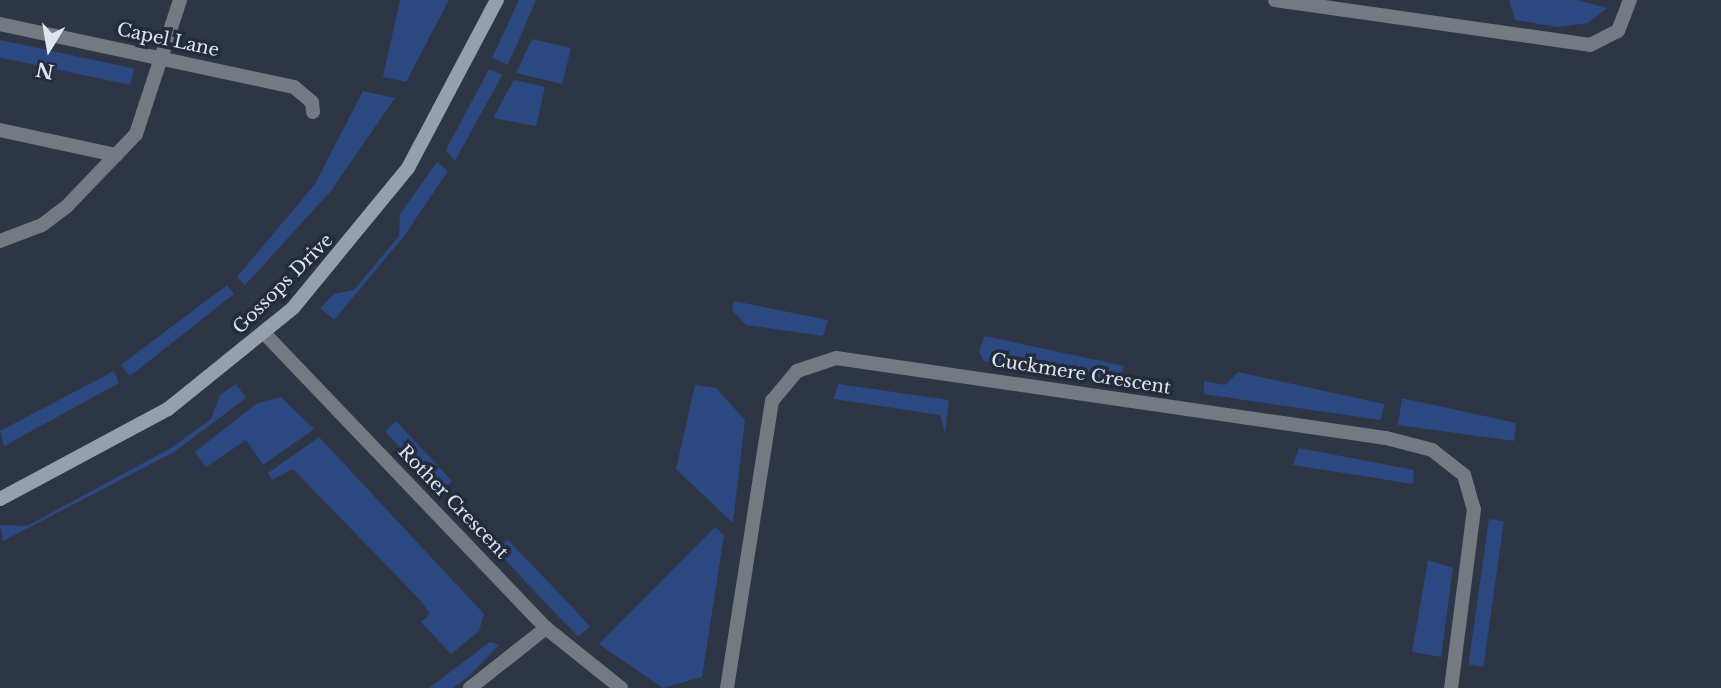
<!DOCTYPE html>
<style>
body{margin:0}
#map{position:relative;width:1721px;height:688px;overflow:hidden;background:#2e3646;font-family:"Libre Baskerville",serif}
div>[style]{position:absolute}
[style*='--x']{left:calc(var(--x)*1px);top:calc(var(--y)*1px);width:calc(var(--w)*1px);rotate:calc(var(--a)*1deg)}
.green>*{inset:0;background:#2c4881;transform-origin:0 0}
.lane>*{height:14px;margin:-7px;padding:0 7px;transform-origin:7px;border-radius:7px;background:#757982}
.street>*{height:14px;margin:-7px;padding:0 7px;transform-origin:7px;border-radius:7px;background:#757982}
.secondary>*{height:14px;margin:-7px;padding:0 7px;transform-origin:7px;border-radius:7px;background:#989fac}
span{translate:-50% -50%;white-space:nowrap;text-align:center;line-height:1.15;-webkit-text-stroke:7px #242c3c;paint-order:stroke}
.street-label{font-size:18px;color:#dfe4ef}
.north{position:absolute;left:14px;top:14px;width:70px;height:70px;-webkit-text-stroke:5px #242c3c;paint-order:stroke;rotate:191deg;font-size:19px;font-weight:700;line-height:28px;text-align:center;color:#dfe4ef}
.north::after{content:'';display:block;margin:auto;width:24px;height:32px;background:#dfe4ef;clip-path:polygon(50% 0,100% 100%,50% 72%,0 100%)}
</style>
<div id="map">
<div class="green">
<i style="clip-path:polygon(400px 0,449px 0,406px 82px,383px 77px)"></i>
<i style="clip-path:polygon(519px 0,536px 0,508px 65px,492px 58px)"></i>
<i style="clip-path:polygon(1509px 0,1577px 0,1607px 8px,1588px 23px,1559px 27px,1515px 20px)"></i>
<i style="clip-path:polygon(532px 39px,571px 48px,562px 84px,516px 73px)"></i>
<i style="left:0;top:40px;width:137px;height:17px;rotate:12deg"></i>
<i style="clip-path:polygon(489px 69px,502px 75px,455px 161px,446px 150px)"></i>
<i style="clip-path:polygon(514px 80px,545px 87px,536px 126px,493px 118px)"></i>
<i style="clip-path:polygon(363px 91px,395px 98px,330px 192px,245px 285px,237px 277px,315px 184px)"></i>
<i style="clip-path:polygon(437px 162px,448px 171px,404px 236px,334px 320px,320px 308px,334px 294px,354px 290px,399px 236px,400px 214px)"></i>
<i style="clip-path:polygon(227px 285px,234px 294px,130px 376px,121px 365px)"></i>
<i style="clip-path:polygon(734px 301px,828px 320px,823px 336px,746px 325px,732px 310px)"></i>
<i style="clip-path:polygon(985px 336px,1124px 366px,1118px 381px,984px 361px,979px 351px)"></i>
<i style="clip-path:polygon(114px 371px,119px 383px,4px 446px,0 431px)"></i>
<i style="clip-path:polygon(1238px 372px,1384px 404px,1382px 415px,1380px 420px,1204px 394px,1204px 381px,1225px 385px)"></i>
<i style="clip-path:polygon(236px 384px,246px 398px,174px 452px,3px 541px,0 525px,27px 526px,171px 448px,211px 419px,220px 395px)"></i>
<i style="clip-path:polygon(838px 384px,949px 400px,945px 433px,940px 415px,834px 399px)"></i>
<i style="clip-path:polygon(695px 385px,716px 388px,745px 420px,733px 523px,676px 469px)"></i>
<i style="clip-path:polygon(281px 397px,314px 429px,263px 465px,246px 440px,206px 467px,195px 452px,256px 404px)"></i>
<i style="clip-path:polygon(1402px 398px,1516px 423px,1514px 441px,1398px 425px)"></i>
<i style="left:396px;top:421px;width:82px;height:15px;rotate:47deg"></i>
<i style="clip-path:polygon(319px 437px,484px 614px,479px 631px,451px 654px,421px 622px,430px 614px,421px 601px,293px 469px,272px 480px,268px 473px)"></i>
<i style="clip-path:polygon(1299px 448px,1414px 470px,1413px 484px,1293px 465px)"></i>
<i style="left:1489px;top:519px;width:15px;height:147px;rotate:8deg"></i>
<i style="clip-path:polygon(715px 527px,724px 535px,702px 677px,663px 688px,599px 644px)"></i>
<i style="clip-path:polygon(507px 539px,575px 610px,590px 627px,578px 636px,554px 612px,499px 553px)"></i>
<i style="clip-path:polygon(1428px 560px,1453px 568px,1441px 657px,1412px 652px)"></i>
<i style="clip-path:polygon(490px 642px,499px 645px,469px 676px,453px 688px,429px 688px)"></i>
</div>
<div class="lane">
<i style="--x:0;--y:130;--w:119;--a:12.2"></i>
<i style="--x:0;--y:241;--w:45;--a:-20.9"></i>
<i style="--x:42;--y:225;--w:31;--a:-37"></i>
<i style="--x:67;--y:206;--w:100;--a:-46.2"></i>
<i style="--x:136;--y:134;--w:141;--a:-71.8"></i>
</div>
<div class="street">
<i style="--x:1275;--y:0;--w:318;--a:8.1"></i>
<i style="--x:1590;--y:45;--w:31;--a:-27"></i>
<i style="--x:1618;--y:31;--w:33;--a:-69"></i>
<i style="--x:0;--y:24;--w:301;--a:12.1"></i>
<i style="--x:294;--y:87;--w:23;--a:40"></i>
<i style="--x:312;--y:102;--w:10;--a:84"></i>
<i style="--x:265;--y:334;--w:407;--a:46.3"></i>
<i style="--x:546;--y:628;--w:96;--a:38.7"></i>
<i style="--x:470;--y:688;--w:97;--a:-38.3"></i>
<i style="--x:727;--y:688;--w:291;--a:-81.1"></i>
<i style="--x:772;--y:401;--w:39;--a:-50"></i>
<i style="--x:797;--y:371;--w:41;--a:-18.4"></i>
<i style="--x:836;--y:358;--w:556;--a:8.28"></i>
<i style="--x:1386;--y:438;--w:48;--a:14.6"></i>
<i style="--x:1432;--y:450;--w:41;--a:38"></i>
<i style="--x:1464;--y:475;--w:35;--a:74"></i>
<i style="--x:1474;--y:509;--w:180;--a:97.3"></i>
</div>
<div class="secondary">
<i style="--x:0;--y:499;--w:191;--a:-28.2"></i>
<i style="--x:168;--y:409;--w:161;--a:-38.9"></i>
<i style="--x:293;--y:308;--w:181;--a:-50.6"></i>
<i style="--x:408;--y:168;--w:190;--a:-62.1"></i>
</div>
<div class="street-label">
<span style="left:168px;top:40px;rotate:12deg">Capel Lane</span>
<span style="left:283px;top:284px;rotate:-45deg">Gossops Drive</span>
<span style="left:1081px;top:374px;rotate:9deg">Cuckmere Crescent</span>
<span style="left:453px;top:502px;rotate:46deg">Rother Crescent</span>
</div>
<div class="north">N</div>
</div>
